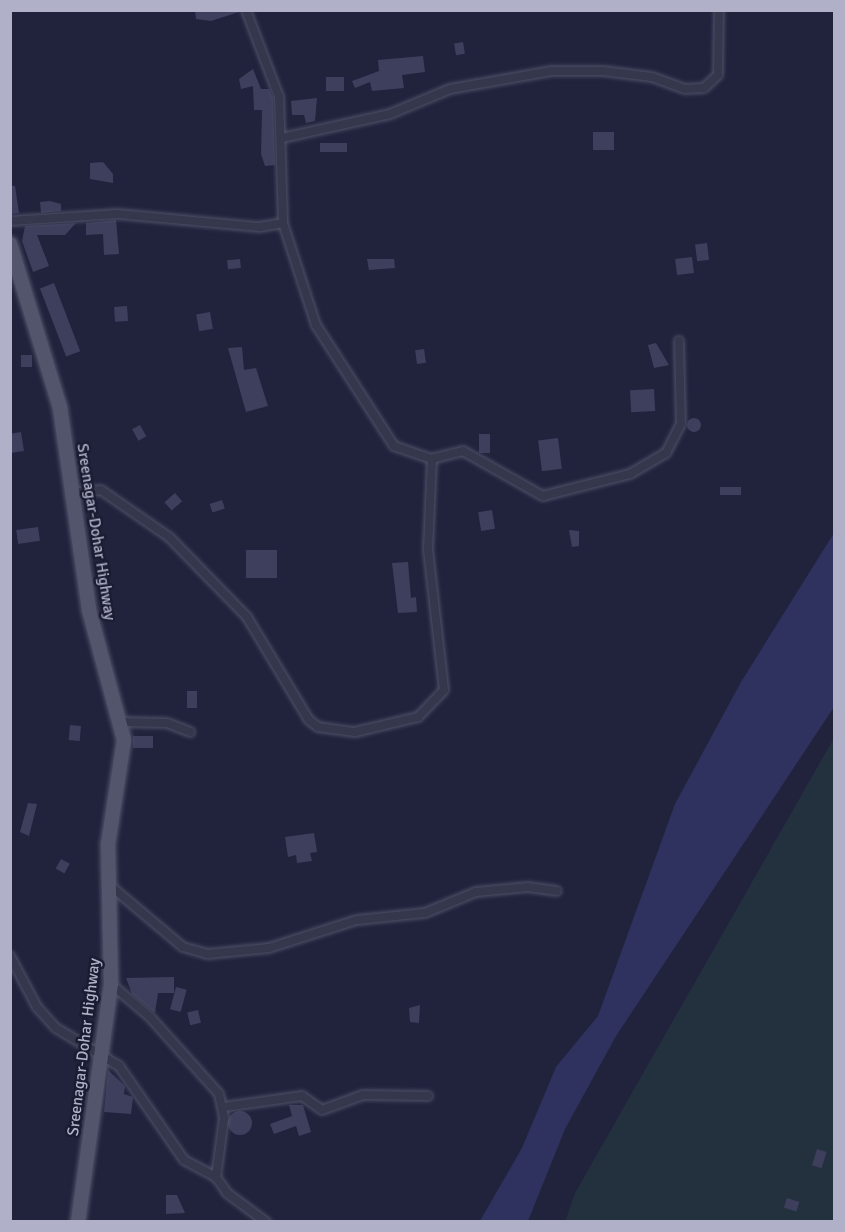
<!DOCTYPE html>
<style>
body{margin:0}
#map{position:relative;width:845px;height:1232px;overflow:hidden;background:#21233d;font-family:Signika,sans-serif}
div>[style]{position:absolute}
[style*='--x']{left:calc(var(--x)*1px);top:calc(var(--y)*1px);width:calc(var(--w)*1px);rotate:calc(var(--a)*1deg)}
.green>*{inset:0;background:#23313e}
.water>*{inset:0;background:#2f325f}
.building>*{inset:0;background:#3d3f5d;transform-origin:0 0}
.round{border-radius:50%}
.roads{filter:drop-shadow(0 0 2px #505168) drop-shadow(0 0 2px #505168)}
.street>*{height:8px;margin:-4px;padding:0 4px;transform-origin:4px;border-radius:4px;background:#35374d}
.primary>*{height:14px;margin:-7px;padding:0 7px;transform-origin:7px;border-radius:7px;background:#53556d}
span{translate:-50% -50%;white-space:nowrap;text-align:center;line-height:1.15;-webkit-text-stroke:5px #1a1c32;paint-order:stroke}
.street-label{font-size:16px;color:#b0b1c9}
.frame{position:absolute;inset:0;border:12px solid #b0b1c9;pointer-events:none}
</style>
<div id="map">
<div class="green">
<i style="clip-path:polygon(834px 738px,834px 1221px,565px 1222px,575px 1193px)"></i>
</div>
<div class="water">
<i style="clip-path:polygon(834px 533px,834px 707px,616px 1036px,565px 1129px,528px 1221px,480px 1221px,522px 1148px,556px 1067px,598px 1016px,675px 804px,741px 682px)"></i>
</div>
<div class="building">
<i style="clip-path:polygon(195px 10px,239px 10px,239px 12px,211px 21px,196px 19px)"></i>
<i style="left:463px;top:42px;width:12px;height:9px;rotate:81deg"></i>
<i style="clip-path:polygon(423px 56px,425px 72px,402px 75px,404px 88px,372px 91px,370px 82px,355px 88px,352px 81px,379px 71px,378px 60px)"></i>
<i style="clip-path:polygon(253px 69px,261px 89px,269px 89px,273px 98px,275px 165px,265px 166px,261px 154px,262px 110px,254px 110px,253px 86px,241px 89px,239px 79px)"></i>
<i style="left:326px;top:77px;width:18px;height:14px"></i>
<i style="clip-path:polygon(317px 98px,315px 121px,306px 123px,304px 115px,292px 115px,291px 101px)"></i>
<i style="left:593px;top:132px;width:21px;height:18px"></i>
<i style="left:347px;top:143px;width:9px;height:27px;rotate:90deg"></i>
<i style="clip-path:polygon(103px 162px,113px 174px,113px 183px,90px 179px,90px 163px)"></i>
<i style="clip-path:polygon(10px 186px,15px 186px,19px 213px,10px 214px)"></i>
<i style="clip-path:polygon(50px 201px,61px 204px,61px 211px,41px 213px,40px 202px)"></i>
<i style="clip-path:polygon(116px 220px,119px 254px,104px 255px,103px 234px,86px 235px,86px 223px)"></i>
<i style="clip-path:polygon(76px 223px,65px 235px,37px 235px,49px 266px,33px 272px,22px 241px,25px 226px)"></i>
<i style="left:707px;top:243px;width:17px;height:12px;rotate:83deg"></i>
<i style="left:692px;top:257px;width:16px;height:17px;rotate:83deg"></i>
<i style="left:240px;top:259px;width:9px;height:13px;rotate:84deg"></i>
<i style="clip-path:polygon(367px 259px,394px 259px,395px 268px,369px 270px)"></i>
<i style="left:54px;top:283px;width:73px;height:15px;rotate:69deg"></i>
<i style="left:127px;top:306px;width:15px;height:13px;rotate:86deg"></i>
<i style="left:210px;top:312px;width:17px;height:14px;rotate:80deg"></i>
<i style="clip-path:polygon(656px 343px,669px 365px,654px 368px,648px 345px)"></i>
<i style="clip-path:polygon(242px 347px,244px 370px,256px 368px,268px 406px,246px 412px,228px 348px)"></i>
<i style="left:424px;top:349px;width:14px;height:9px;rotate:82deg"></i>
<i style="left:21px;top:355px;width:11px;height:12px"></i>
<i style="left:654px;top:389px;width:22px;height:24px;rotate:87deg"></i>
<i class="round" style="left:687px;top:418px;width:14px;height:14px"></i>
<i style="left:140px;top:425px;width:13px;height:9px;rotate:61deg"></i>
<i style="clip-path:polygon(21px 432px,24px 451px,10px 453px,10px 434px)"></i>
<i style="left:479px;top:434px;width:11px;height:19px"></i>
<i style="left:558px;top:438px;width:31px;height:20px;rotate:83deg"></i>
<i style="left:720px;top:487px;width:21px;height:8px"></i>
<i style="left:175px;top:493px;width:11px;height:14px;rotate:49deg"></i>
<i style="left:222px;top:500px;width:9px;height:13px;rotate:72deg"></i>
<i style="left:492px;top:510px;width:19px;height:14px;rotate:81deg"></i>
<i style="left:38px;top:527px;width:14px;height:22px;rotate:82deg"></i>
<i style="clip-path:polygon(569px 530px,579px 531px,579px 546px,572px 547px)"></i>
<i style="left:277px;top:550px;width:28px;height:31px;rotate:90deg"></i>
<i style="clip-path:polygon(408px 562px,411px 598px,416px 597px,417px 612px,398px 613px,392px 563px)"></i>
<i style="left:187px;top:691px;width:10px;height:17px"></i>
<i style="left:70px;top:725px;width:11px;height:15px;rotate:5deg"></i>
<i style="left:133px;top:736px;width:20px;height:12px"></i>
<i style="clip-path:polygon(28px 803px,37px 804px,29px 836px,20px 832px)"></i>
<i style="clip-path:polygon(314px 833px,317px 852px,310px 853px,312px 861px,297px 863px,296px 855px,288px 857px,285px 837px)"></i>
<i style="left:61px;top:859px;width:10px;height:11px;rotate:29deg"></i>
<i style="clip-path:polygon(174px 977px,174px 993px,158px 993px,155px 1013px,132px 994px,126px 978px)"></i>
<i style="left:176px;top:987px;width:11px;height:23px;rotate:15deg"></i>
<i style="clip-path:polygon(420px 1005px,419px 1023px,410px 1022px,409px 1008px)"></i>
<i style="left:198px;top:1010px;width:13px;height:11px;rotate:77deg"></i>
<i style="clip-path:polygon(108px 1070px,125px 1086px,124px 1094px,133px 1097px,131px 1114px,104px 1112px)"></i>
<i style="clip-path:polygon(289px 1105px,303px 1105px,311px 1132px,299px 1136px,296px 1126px,274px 1134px,270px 1124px,292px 1116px)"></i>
<i class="round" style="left:228px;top:1111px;width:24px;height:24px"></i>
<i style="left:817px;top:1149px;width:10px;height:17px;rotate:17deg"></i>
<i style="clip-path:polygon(166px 1195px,177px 1195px,185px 1213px,166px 1214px)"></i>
<i style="left:787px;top:1198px;width:13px;height:10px;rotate:18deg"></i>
</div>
<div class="roads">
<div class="street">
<i style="--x:282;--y:138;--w:111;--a:-12.5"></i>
<i style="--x:390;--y:114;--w:65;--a:-22.6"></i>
<i style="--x:450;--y:89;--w:103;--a:-10.1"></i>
<i style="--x:551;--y:71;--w:52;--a:0"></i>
<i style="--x:603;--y:71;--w:49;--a:7"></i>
<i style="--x:652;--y:77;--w:35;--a:20"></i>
<i style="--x:685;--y:89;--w:19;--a:-3"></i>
<i style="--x:704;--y:88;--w:19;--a:-43"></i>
<i style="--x:718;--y:75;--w:65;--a:-89.1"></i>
<i style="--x:10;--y:221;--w:108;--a:-3.7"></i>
<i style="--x:118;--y:214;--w:142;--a:5.3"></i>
<i style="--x:259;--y:227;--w:24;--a:-9"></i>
<i style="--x:283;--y:223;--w:126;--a:-91.8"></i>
<i style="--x:279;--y:97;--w:93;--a:-110.8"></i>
<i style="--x:283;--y:223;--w:107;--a:72.1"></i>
<i style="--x:316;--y:325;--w:144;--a:57.2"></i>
<i style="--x:394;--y:446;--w:39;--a:19"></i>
<i style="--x:431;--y:459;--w:33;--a:-14"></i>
<i style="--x:463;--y:451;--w:92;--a:29.4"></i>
<i style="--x:543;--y:496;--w:90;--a:-14.2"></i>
<i style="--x:630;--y:474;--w:42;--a:-30.3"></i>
<i style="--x:666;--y:453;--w:33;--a:-63"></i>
<i style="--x:681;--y:424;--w:83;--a:-91.4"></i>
<i style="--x:72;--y:493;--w:29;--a:-6"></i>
<i style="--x:101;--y:490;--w:83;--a:34.7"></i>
<i style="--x:169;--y:537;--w:112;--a:45.7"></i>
<i style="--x:247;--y:617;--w:120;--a:59"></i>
<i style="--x:309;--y:720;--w:11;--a:38"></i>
<i style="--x:318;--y:727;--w:37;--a:8"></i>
<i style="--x:355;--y:732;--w:65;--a:-13.4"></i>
<i style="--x:418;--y:717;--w:37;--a:-46"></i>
<i style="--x:444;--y:690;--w:141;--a:-96.5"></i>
<i style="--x:428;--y:550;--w:91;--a:-87.5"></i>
<i style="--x:122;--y:722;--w:45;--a:1.3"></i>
<i style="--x:167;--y:723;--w:25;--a:21"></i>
<i style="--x:107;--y:883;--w:99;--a:40.1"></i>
<i style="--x:183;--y:947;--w:26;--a:16"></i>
<i style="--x:208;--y:954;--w:61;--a:-5.6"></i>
<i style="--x:269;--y:948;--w:92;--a:-17.7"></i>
<i style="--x:357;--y:920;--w:68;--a:-5.9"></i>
<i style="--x:425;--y:913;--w:55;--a:-22.4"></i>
<i style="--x:476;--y:892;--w:52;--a:-5.5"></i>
<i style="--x:528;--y:887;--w:29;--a:8"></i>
<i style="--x:10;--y:956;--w:58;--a:62.1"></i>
<i style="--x:37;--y:1007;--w:28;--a:48"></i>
<i style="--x:56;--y:1028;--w:74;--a:31.1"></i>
<i style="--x:119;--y:1066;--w:114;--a:55.3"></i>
<i style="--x:184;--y:1160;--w:36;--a:28"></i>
<i style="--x:111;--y:984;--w:51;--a:40.2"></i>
<i style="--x:150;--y:1017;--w:103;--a:48.1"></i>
<i style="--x:219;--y:1094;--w:25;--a:78"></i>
<i style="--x:224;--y:1118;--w:60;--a:97.7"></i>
<i style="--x:216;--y:1177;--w:19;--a:55"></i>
<i style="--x:227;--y:1193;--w:49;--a:36.6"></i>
<i style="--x:224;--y:1107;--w:79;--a:-8"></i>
<i style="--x:302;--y:1096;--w:24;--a:35"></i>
<i style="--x:322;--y:1110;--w:44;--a:-20.1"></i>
<i style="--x:363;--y:1095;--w:65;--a:0.9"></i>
</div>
<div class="primary">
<i style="--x:10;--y:244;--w:171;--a:73"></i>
<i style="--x:60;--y:408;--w:204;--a:81.8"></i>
<i style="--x:89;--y:610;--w:135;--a:74.9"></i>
<i style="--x:124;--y:740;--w:105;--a:98.7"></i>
<i style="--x:108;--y:844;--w:140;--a:88.8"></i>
<i style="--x:111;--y:984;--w:240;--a:97.9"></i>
</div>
</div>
<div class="street-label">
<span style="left:96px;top:532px;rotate:81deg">Sreenagar-Dohar Highway</span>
<span style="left:84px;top:1047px;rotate:-83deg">Sreenagar-Dohar Highway</span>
</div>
<div class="frame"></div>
</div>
